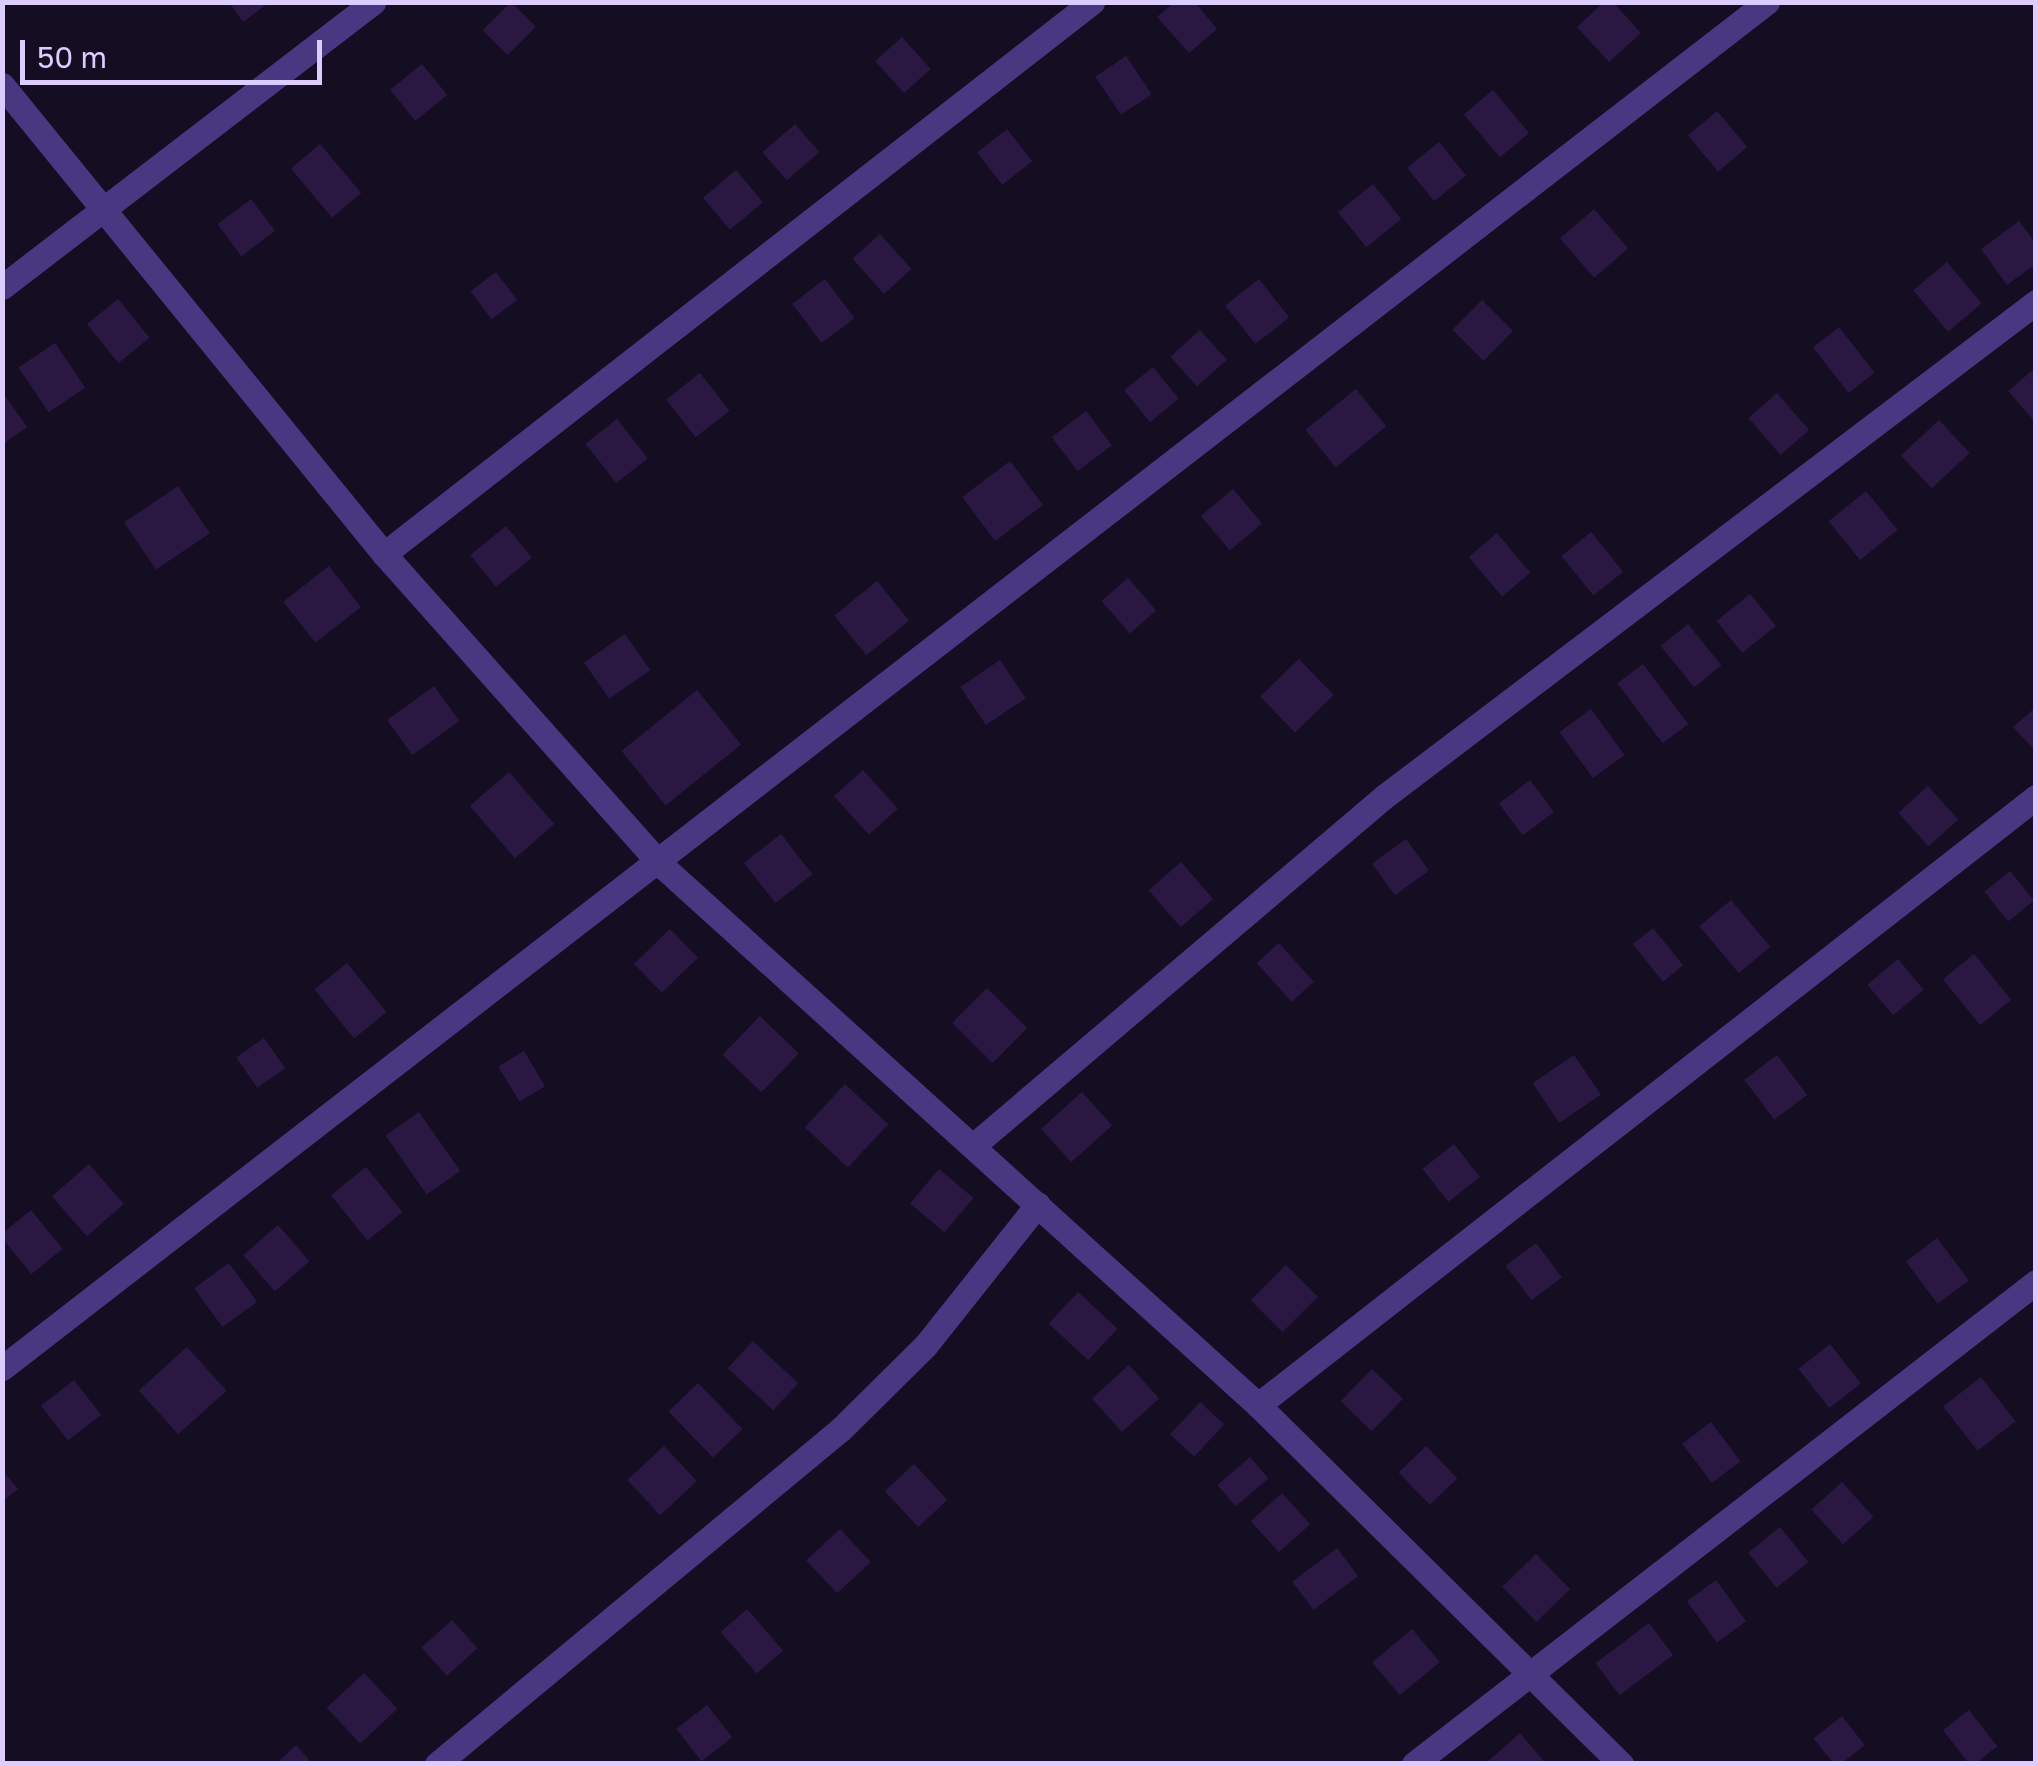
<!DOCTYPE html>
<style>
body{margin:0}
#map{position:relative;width:2038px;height:1766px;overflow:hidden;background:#150d22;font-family:"Golos Text",sans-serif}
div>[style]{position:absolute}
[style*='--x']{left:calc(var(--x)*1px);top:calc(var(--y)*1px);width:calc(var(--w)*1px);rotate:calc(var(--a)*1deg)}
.building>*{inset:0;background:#2a1843;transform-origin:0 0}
.minor>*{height:25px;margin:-12.5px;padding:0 12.5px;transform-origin:12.5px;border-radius:12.5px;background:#493782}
span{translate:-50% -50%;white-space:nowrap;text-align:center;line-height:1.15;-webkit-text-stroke:8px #150d22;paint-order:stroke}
.frame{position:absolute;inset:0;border:5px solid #ddcdff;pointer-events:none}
.scale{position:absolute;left:20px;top:40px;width:302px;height:45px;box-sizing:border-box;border:5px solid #ddcdff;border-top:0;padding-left:12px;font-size:30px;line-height:35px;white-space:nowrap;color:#ddcdff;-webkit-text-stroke:8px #150d22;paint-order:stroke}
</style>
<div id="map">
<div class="building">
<i style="clip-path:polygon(229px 2px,270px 2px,243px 22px)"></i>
<i style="left:511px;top:2px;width:35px;height:40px;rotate:45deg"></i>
<i style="clip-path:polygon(1174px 2px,1195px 2px,1217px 29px,1189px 53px,1157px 17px)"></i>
<i style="clip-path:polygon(1604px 2px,1613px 2px,1641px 33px,1609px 62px,1577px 27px)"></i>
<i style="left:902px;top:37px;width:43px;height:36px;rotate:48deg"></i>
<i style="left:1126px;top:56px;width:46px;height:37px;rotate:56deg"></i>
<i style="left:422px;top:64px;width:40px;height:41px;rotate:51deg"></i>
<i style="left:1493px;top:90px;width:56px;height:38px;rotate:50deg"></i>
<i style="left:1717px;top:111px;width:47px;height:38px;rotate:50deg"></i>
<i style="left:795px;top:124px;width:37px;height:43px;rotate:49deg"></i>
<i style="left:1007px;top:129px;width:41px;height:38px;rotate:52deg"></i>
<i style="left:1439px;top:142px;width:43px;height:41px;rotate:51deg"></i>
<i style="left:320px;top:144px;width:64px;height:38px;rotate:50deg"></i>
<i style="left:736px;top:170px;width:42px;height:43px;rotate:50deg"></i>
<i style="left:1373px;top:184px;width:45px;height:45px;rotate:51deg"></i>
<i style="left:251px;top:199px;width:40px;height:42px;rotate:53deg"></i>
<i style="left:1594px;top:209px;width:52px;height:45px;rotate:49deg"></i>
<i style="clip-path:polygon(2019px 221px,2036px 244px,2036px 264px,2007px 285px,1981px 249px)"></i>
<i style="left:880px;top:234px;width:47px;height:37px;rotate:48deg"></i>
<i style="left:1947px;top:262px;width:54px;height:44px;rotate:50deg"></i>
<i style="left:496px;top:272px;width:35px;height:32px;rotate:53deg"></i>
<i style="left:825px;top:279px;width:49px;height:41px;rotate:53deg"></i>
<i style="left:1259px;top:279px;width:49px;height:43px;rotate:52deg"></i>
<i style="left:118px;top:299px;width:50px;height:40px;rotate:51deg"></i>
<i style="left:1482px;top:300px;width:44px;height:42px;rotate:45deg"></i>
<i style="left:1839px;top:327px;width:58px;height:33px;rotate:52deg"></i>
<i style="left:1200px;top:330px;width:40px;height:40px;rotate:48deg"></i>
<i style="left:55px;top:343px;width:54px;height:44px;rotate:56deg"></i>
<i style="left:1153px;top:367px;width:41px;height:37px;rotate:51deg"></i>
<i style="clip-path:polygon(2036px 367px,2036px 423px,2008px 391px)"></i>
<i style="left:700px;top:373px;width:48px;height:43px;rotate:52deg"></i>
<i style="left:1356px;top:389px;width:48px;height:65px;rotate:51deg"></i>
<i style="clip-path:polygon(2px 391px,27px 427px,2px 445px)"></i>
<i style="left:1777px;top:393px;width:49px;height:38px;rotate:49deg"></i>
<i style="left:1086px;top:411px;width:43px;height:43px;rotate:53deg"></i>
<i style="left:617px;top:419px;width:50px;height:40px;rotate:52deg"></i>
<i style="left:1939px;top:420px;width:45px;height:52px;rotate:47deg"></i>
<i style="left:1010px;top:461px;width:55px;height:60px;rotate:53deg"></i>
<i style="left:178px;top:486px;width:57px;height:65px;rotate:56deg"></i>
<i style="left:1233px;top:489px;width:45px;height:42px;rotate:50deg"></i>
<i style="left:1866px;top:491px;width:50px;height:48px;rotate:51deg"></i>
<i style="left:506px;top:526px;width:41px;height:46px;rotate:51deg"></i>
<i style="left:1591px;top:532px;width:51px;height:38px;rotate:51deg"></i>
<i style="left:1497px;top:533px;width:52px;height:37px;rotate:50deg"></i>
<i style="left:329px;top:566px;width:52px;height:58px;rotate:52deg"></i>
<i style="left:1128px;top:578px;width:43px;height:35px;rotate:49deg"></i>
<i style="left:877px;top:581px;width:51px;height:55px;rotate:51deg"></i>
<i style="left:1750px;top:594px;width:41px;height:43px;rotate:51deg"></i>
<i style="left:1688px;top:624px;width:53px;height:35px;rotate:51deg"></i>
<i style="left:625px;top:634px;width:44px;height:50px;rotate:55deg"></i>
<i style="left:1299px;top:659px;width:50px;height:54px;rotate:46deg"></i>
<i style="left:1000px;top:660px;width:46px;height:48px;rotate:56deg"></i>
<i style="left:1643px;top:664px;width:75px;height:32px;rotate:53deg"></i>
<i style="left:434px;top:686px;width:43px;height:58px;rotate:54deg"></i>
<i style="left:697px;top:690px;width:70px;height:97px;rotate:51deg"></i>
<i style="clip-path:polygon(2036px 707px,2036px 751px,2013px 727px)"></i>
<i style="left:1591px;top:709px;width:57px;height:39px;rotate:54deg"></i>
<i style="left:863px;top:770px;width:52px;height:39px;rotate:48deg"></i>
<i style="left:509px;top:772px;width:69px;height:52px;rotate:49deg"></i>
<i style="left:1530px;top:780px;width:40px;height:39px;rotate:53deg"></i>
<i style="left:1928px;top:786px;width:45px;height:40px;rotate:48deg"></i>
<i style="left:781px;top:834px;width:51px;height:47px;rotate:52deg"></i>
<i style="left:1406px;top:839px;width:39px;height:42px;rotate:54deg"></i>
<i style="left:1181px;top:862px;width:49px;height:43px;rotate:49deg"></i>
<i style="left:2010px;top:871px;width:38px;height:33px;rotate:51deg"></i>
<i style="left:1731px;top:900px;width:61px;height:41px;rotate:50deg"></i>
<i style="left:1653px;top:928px;width:48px;height:26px;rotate:51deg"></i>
<i style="left:670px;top:929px;width:40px;height:50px;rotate:46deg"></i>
<i style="left:1279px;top:943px;width:52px;height:30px;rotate:48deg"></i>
<i style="left:1974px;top:954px;width:59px;height:40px;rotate:51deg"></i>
<i style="left:1898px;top:959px;width:40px;height:40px;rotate:50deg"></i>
<i style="left:347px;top:963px;width:63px;height:42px;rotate:51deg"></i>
<i style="left:987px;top:988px;width:57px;height:49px;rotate:45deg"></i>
<i style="left:760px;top:1016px;width:54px;height:54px;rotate:44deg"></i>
<i style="left:264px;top:1038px;width:37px;height:34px;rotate:55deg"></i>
<i style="left:524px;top:1051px;width:41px;height:30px;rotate:59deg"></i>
<i style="left:1574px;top:1055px;width:48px;height:50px;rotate:56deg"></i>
<i style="left:1777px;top:1055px;width:50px;height:41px;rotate:53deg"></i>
<i style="left:845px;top:1084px;width:59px;height:59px;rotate:43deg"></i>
<i style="left:1082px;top:1092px;width:45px;height:55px;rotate:48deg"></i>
<i style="left:419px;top:1112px;width:72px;height:41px;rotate:55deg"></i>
<i style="left:1454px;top:1144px;width:42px;height:40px;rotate:52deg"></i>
<i style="left:89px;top:1164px;width:53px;height:49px;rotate:49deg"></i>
<i style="left:366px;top:1167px;width:58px;height:45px;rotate:51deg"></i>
<i style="left:939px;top:1169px;width:45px;height:45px;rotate:40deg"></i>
<i style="left:31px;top:1210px;width:50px;height:40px;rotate:51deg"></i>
<i style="left:278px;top:1225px;width:48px;height:46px;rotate:49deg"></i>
<i style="left:1937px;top:1238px;width:53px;height:39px;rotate:53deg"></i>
<i style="left:1536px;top:1243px;width:43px;height:38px;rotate:53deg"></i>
<i style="left:229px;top:1263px;width:48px;height:43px;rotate:54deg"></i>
<i style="left:1286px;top:1265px;width:45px;height:50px;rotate:45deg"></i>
<i style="left:1078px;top:1292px;width:54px;height:43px;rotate:43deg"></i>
<i style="left:753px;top:1341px;width:62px;height:37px;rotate:43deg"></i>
<i style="left:1830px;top:1344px;width:50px;height:40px;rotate:52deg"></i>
<i style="left:187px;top:1347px;width:59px;height:65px;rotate:48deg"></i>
<i style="left:1129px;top:1365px;width:45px;height:50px;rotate:48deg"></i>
<i style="left:1372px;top:1369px;width:43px;height:45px;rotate:44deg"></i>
<i style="left:1981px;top:1377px;width:56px;height:48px;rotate:52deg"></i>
<i style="left:74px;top:1380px;width:44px;height:42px;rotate:52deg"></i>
<i style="left:698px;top:1383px;width:64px;height:41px;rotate:46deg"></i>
<i style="left:1200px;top:1402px;width:33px;height:44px;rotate:43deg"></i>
<i style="left:1711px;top:1422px;width:49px;height:36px;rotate:53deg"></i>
<i style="left:664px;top:1446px;width:48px;height:50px;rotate:47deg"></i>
<i style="left:1426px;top:1446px;width:45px;height:38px;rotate:46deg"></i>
<i style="left:1250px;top:1457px;width:28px;height:43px;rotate:49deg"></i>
<i style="left:914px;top:1464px;width:49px;height:40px;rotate:47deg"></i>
<i style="clip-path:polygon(2px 1470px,18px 1489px,2px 1502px)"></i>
<i style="left:1842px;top:1482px;width:47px;height:41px;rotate:48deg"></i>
<i style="left:1282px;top:1493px;width:42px;height:42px;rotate:48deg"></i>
<i style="left:1780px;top:1527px;width:45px;height:41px;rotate:51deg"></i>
<i style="left:840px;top:1529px;width:45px;height:46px;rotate:47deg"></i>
<i style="left:1337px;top:1548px;width:35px;height:56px;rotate:53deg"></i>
<i style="left:1536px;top:1554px;width:49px;height:47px;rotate:46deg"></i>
<i style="left:1716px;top:1580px;width:51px;height:36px;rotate:54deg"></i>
<i style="left:747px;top:1609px;width:55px;height:35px;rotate:49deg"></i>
<i style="left:452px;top:1620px;width:38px;height:41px;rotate:48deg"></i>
<i style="left:1649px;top:1623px;width:40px;height:67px;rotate:53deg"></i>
<i style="left:1412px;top:1629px;width:43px;height:52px;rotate:50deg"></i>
<i style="left:364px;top:1673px;width:49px;height:51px;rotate:47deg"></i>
<i style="left:707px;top:1705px;width:41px;height:39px;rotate:52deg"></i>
<i style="left:1969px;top:1710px;width:46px;height:33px;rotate:52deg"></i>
<i style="left:1842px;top:1716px;width:37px;height:36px;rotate:52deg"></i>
<i style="clip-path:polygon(1520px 1733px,1546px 1764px,1485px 1764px)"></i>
<i style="clip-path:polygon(296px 1745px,313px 1764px,276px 1764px)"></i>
</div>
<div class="minor">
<i style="--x:2;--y:85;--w:605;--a:50.84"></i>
<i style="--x:384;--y:554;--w:414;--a:48.3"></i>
<i style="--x:659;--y:863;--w:808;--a:42.14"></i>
<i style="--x:1258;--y:1405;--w:511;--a:44.68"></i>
<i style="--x:2;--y:287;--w:468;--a:-37.5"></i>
<i style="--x:384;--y:554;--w:898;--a:-37.94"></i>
<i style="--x:974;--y:1145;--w:539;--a:-40.34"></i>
<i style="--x:1385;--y:796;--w:817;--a:-37.19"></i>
<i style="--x:2;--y:1368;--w:2232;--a:-37.74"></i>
<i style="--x:1258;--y:1405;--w:987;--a:-38.01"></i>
<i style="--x:437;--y:1764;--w:525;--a:-39.67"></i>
<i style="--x:841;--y:1429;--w:118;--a:-44.7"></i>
<i style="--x:925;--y:1346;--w:181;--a:-51.5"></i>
<i style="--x:1414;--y:1764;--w:787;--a:-37.77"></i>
</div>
<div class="frame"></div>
<div class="scale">50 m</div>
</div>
